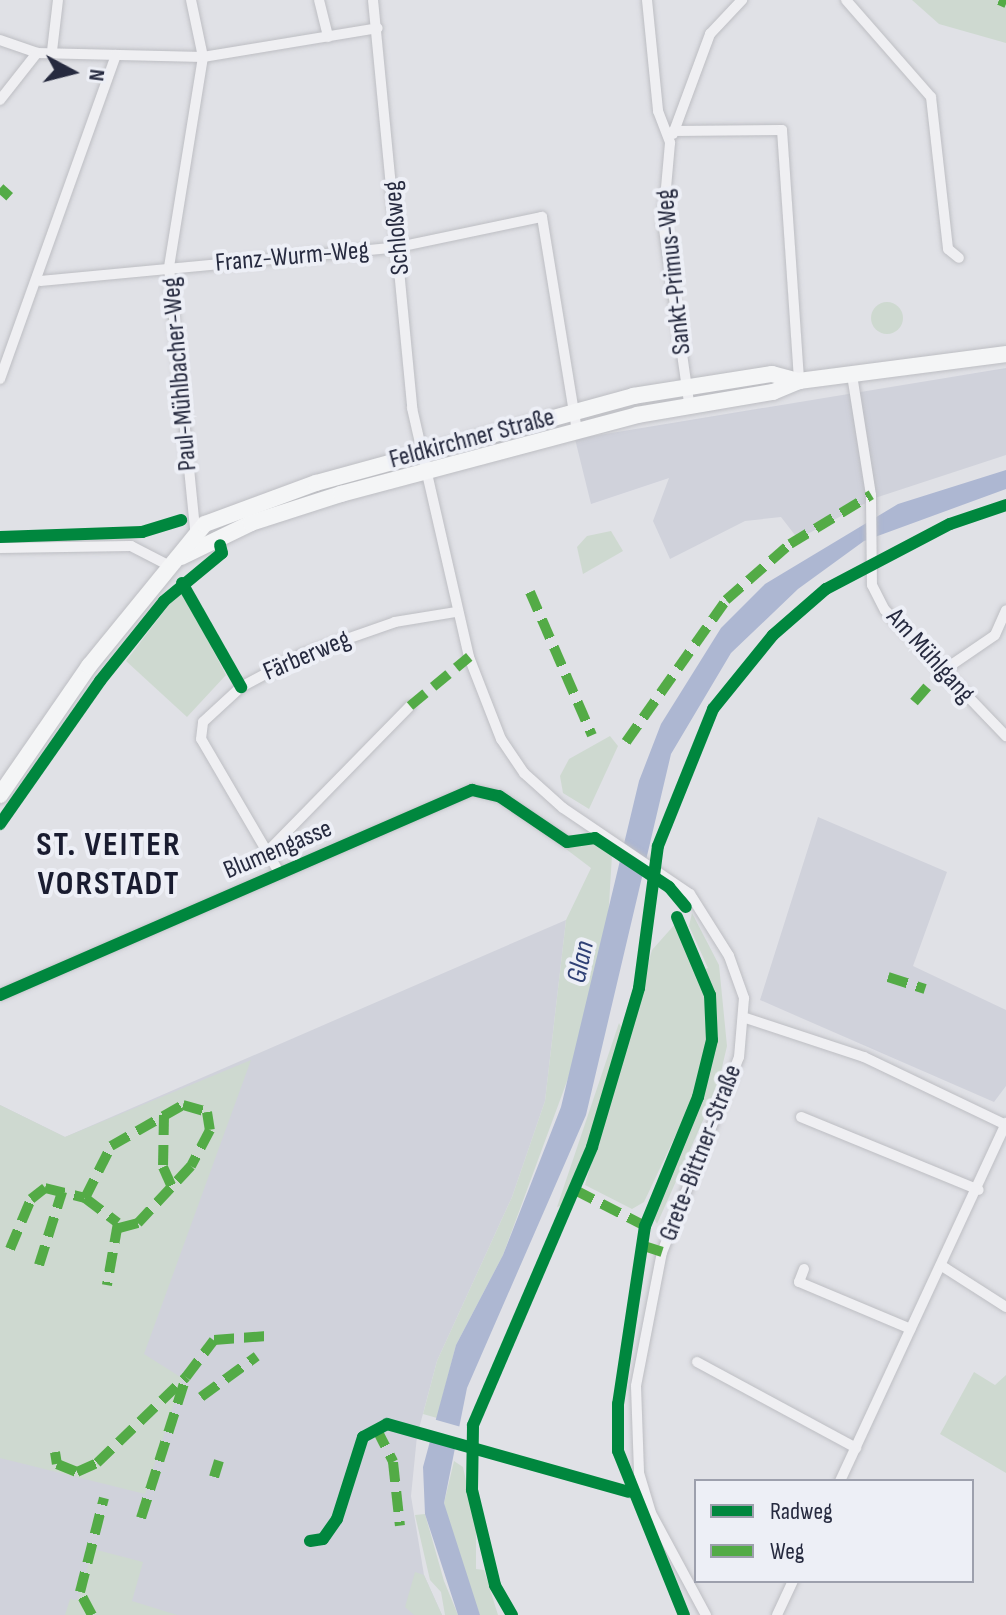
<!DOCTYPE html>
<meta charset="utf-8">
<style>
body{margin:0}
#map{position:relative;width:1006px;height:1615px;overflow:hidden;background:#e0e1e6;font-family:"Sofia Sans Condensed",sans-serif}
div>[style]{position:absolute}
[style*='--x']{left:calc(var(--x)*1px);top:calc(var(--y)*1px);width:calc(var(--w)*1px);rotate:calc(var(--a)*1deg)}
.built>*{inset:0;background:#d0d2db}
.green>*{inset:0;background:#ced9d0}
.round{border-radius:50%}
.water>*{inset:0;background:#adb7d2}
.pier>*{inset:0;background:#e0e1e6;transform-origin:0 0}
.roads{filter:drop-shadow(0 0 2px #bdbec3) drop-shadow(0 0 2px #bdbec3)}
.street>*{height:10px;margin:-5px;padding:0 5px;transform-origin:5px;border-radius:5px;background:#efeff2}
.primary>*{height:16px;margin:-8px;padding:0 8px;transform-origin:8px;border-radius:8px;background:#f4f5f6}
.quiet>*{height:10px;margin-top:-5px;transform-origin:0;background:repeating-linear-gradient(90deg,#53ab46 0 20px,transparent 0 30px)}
.cycleway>*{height:12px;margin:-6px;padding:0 6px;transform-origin:6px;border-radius:6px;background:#00873e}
span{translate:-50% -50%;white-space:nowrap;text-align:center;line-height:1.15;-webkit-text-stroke:8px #edeff6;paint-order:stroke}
.street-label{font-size:26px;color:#262a3f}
.water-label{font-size:28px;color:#2f4075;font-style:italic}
.district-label{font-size:34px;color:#191c30;font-weight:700;letter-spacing:2px}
.legend{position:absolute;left:694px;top:1479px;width:280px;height:104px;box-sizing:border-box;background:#edeff6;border:2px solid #9da0ad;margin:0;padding:10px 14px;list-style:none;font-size:24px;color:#262a3f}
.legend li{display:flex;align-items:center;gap:16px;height:40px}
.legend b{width:40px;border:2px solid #9da0ad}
.north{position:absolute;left:32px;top:32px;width:80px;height:80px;-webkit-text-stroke:6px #edeff6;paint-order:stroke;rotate:97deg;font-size:22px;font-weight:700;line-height:32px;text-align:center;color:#262a3f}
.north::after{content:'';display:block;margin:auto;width:28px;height:36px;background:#262a3f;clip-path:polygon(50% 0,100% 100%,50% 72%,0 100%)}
</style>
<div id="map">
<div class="built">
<i style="clip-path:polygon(1006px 368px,1006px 455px,875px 498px,798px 539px,781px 517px,745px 521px,670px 559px,653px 521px,669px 478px,591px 504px,575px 439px)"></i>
<i style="clip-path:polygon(818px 817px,947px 872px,913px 966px,1006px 1010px,1006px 1086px,994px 1102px,760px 1000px)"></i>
<i style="clip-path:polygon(566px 920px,545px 1101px,512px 1197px,437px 1361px,417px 1436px,411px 1496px,424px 1575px,442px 1615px,0 1615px,0 1105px,65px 1137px)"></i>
</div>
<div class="green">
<i style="clip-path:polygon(912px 0,1006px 0,1006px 43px,939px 24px)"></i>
<i class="round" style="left:871px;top:302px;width:32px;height:32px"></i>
<i style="clip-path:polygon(611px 531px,623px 551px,583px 574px,577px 547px,587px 536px)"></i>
<i style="clip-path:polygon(181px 589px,226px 675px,187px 717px,126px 661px)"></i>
<i style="clip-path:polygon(610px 736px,618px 746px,589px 809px,563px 793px,560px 776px,569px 759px)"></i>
<i style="clip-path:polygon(594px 842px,612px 855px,607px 937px,584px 1035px,503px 1255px,456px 1345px,437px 1418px,423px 1414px,437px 1361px,512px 1197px,545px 1101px,566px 920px,591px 868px,562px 846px)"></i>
<i style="clip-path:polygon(692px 913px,719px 965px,727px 1046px,717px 1089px,657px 1224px,652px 1215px,715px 1044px,707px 1046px,696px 1092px,644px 1202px,632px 1209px,585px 1185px,652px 950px,676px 923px,699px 971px,708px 968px,689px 926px)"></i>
<i style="clip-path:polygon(619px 1023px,623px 1031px,592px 1130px,565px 1205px,557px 1207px)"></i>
<i style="clip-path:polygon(251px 1060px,144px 1354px,182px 1378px,145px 1494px,0 1458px,0 1105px,65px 1137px)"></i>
<i style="clip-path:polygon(974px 1372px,995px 1385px,1006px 1375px,1006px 1473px,940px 1434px)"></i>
<i style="clip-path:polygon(454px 1461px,463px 1467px,476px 1527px,476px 1569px,484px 1570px,498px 1615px,480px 1615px,450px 1539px,444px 1503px)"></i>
<i style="clip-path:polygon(425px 1514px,444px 1581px,458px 1615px,445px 1615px,441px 1592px,430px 1580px,415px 1515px)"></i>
<i style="clip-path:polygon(93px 1549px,143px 1562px,132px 1601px,177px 1615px,65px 1615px,70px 1599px,78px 1600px)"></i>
<i style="clip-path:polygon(415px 1572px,424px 1575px,442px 1615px,414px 1615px,405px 1607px)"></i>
</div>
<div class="water">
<i style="clip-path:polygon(1006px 470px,1006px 489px,864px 541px,798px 589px,731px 653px,671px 754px,586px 1115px,467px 1388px,444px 1503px,480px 1615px,458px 1615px,425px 1514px,423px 1467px,456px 1345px,503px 1255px,561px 1107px,639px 781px,661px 724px,721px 628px,765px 584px,898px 504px)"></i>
</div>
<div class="pier">
<i style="left:433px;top:1419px;width:32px;height:19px;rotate:16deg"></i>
</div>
<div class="roads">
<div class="street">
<i style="--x:191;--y:0;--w:58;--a:78.1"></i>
<i style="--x:203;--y:57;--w:214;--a:99.2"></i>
<i style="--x:169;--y:268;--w:270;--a:84.3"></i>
<i style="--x:319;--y:0;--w:38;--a:76"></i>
<i style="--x:373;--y:0;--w:410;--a:84.5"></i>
<i style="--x:412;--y:408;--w:255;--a:77.1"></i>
<i style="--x:469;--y:657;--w:88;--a:68.7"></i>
<i style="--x:501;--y:739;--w:41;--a:55.9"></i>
<i style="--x:524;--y:773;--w:52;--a:41.9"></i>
<i style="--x:563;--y:808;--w:153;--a:34.1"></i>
<i style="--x:690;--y:894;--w:73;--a:57.8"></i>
<i style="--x:729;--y:956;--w:45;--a:70.3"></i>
<i style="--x:744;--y:998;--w:59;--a:94.8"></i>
<i style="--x:739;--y:1057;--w:210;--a:111.5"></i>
<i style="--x:662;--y:1252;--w:136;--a:101"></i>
<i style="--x:636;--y:1386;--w:87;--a:88"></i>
<i style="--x:639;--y:1473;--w:42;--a:73.3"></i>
<i style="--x:651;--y:1513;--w:116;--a:61.7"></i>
<i style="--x:647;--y:0;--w:112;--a:84.3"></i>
<i style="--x:658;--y:111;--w:34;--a:69"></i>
<i style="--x:670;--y:143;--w:79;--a:95.1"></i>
<i style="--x:663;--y:222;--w:183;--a:81.8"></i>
<i style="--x:846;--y:0;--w:129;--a:48.8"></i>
<i style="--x:931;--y:97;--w:153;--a:83.6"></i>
<i style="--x:948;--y:249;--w:14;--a:39"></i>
<i style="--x:0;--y:40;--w:39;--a:19"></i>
<i style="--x:37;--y:53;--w:166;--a:1.4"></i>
<i style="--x:203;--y:57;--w:177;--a:-9.4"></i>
<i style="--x:52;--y:51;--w:51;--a:-83.3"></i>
<i style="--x:0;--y:100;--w:60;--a:-51.8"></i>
<i style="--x:673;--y:131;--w:109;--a:-0.5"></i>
<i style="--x:782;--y:130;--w:252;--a:86.1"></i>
<i style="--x:673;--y:134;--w:107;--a:-69.7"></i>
<i style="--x:710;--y:34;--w:47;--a:-46.7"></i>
<i style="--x:40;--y:281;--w:360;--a:-5.4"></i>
<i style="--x:398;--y:247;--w:147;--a:-11.8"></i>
<i style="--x:542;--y:217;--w:217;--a:80.7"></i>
<i style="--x:852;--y:375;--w:121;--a:81"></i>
<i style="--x:871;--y:495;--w:90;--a:89.4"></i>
<i style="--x:872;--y:585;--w:28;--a:63"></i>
<i style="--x:885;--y:610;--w:175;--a:46.2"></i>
<i style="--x:0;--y:379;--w:344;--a:-70.3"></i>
<i style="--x:0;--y:548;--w:131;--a:-0.9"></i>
<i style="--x:131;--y:546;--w:42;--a:27.2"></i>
<i style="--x:941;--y:672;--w:65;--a:-34.4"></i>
<i style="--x:995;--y:635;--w:27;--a:-66"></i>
<i style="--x:268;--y:851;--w:203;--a:-45.6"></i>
<i style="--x:280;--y:874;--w:156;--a:-120.3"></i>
<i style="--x:201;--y:739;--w:17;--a:-83"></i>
<i style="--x:203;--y:722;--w:52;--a:-42.6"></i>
<i style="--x:241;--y:687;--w:68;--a:-28.1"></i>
<i style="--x:301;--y:655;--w:100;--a:-19.3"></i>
<i style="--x:395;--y:622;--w:62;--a:-9.3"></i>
<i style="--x:0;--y:995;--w:515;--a:-23.48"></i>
<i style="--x:472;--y:790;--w:28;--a:13"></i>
<i style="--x:499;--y:796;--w:82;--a:34.1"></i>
<i style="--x:746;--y:1018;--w:124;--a:18.3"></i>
<i style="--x:864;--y:1057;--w:157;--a:25.6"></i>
<i style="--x:801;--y:1117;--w:192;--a:22.3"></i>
<i style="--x:942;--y:1266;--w:76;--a:32.6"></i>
<i style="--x:804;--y:1269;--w:14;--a:111"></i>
<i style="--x:799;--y:1282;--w:121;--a:22.8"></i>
<i style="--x:697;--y:1362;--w:181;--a:28.4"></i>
<i style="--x:840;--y:1481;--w:395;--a:-65.1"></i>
<i style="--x:777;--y:1615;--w:38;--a:-65"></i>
</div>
<div class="primary">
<i style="--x:181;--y:557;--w:78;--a:-25.9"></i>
<i style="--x:251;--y:523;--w:95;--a:-17.9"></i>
<i style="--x:341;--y:494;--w:306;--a:-14.9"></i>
<i style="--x:637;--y:415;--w:138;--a:-9.6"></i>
<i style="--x:773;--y:392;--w:28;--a:-23"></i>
<i style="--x:799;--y:381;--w:209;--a:-7.4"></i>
<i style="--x:0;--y:795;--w:157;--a:-55.4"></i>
<i style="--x:89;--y:666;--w:183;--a:-50.8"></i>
<i style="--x:205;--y:524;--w:118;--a:-20.3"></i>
<i style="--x:316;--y:483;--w:329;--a:-15.3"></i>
<i style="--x:633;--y:396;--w:141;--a:-9"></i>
<i style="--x:772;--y:374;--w:28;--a:15"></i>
</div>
</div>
<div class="quiet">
<i style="--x:999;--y:0;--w:8;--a:23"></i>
<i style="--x:0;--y:188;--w:13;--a:42"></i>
<i style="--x:530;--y:592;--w:156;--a:66.6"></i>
<i style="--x:914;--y:702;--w:30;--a:-49"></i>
<i style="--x:410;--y:706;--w:77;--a:-39.7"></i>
<i style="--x:626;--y:742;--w:174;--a:-54.8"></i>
<i style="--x:726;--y:600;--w:85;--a:-41.2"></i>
<i style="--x:790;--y:544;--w:95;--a:-31.2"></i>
<i style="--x:888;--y:977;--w:39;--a:18"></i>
<i style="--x:164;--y:1115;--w:52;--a:91.1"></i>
<i style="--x:163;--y:1167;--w:22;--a:66"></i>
<i style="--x:575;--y:1190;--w:79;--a:27.2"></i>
<i style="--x:85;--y:1198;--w:58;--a:-63.4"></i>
<i style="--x:111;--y:1146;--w:83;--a:-29.7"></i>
<i style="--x:183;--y:1105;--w:25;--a:16"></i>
<i style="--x:207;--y:1112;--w:18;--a:81"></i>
<i style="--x:210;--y:1130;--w:41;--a:117.8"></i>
<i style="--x:191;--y:1166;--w:78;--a:132.9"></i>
<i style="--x:138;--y:1223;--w:20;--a:165"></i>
<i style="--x:644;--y:1246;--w:19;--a:18"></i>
<i style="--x:10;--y:1249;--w:54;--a:-67.2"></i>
<i style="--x:31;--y:1199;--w:18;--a:-38"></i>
<i style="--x:45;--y:1188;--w:41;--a:14"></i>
<i style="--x:85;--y:1198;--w:41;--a:37.1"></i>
<i style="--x:118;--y:1223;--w:63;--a:100.1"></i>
<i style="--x:39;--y:1265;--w:77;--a:-72.5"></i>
<i style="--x:201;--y:1397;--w:69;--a:-36.2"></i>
<i style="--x:376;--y:1428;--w:38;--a:63"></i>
<i style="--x:393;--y:1462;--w:64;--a:83.8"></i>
<i style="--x:55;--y:1452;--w:12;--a:81"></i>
<i style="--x:57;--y:1464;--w:22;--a:22"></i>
<i style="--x:77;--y:1472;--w:22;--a:-24"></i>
<i style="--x:97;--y:1463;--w:124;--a:-44"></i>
<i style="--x:214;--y:1477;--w:17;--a:-73"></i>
<i style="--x:141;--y:1518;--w:148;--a:-72.3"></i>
<i style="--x:186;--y:1377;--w:46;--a:-52.9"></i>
<i style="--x:214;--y:1340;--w:53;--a:-4.3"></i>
<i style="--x:92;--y:1615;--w:26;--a:-118"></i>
<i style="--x:80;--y:1592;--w:97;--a:-75.7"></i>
</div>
<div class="cycleway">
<i style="--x:0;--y:537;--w:142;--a:-2"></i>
<i style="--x:142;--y:532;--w:41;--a:-17.1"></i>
<i style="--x:182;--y:583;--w:120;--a:60.4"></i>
<i style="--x:0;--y:824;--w:174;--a:-55"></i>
<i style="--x:100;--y:681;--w:102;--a:-51.3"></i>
<i style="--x:164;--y:601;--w:75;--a:-39.6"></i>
<i style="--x:222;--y:553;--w:8;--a:-104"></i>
<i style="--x:677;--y:917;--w:85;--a:67.1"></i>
<i style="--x:710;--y:995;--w:45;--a:87.5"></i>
<i style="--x:712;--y:1040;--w:59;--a:103.8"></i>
<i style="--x:698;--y:1097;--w:139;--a:112.3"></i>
<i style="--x:645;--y:1226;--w:180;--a:98.6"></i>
<i style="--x:618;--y:1404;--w:47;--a:90"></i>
<i style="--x:618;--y:1451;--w:177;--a:68.1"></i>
<i style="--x:0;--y:995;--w:515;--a:-23.48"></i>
<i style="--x:472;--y:790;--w:28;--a:13"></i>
<i style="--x:499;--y:796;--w:82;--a:34.1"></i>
<i style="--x:567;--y:842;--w:28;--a:-8"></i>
<i style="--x:595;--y:838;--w:89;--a:33.5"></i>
<i style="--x:669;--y:887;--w:26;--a:50"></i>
<i style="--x:310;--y:1541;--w:13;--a:-9"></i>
<i style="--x:323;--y:1539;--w:24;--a:-55"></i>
<i style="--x:337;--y:1519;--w:86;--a:-72.4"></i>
<i style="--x:363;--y:1437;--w:27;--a:-28"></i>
<i style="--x:387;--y:1424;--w:251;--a:15.7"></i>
<i style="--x:512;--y:1615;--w:34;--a:-120"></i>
<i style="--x:495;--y:1585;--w:98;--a:-103.6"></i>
<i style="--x:472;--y:1490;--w:65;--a:-89.1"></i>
<i style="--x:473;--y:1425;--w:302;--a:-66.8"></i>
<i style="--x:592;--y:1147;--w:166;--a:-73.5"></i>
<i style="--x:639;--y:988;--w:143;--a:-82.4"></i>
<i style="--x:658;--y:846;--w:148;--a:-68.1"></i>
<i style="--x:713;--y:709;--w:95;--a:-51"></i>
<i style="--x:773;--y:635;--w:70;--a:-41"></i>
<i style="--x:826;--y:589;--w:140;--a:-27.7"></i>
<i style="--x:950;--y:524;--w:59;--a:-18.7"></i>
</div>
<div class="street-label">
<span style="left:397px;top:228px;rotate:-95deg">Schloßweg</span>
<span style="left:292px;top:257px;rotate:-5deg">Franz-Wurm-Weg</span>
<span style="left:674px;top:272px;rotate:-96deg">Sankt-Primus-Weg</span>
<span style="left:180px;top:374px;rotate:-95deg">Paul-Mühlbacher-Weg</span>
<span style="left:472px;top:439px;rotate:-15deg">Feldkirchner Straße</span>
<span style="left:307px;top:656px;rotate:-23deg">Färberweg</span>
<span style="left:930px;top:656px;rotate:48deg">Am Mühlgang</span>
<span style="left:278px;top:850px;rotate:-23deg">Blumengasse</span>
<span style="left:701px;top:1153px;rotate:-69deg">Grete-Bittner-Straße</span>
</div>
<div class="water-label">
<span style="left:581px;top:962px;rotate:-78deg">Glan</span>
</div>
<div class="district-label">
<span style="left:109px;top:864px">ST. VEITER<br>VORSTADT</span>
</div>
<ul class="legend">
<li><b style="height:10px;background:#00873e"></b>Radweg</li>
<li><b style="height:10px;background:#53ab46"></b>Weg</li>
</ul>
<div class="north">N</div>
</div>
